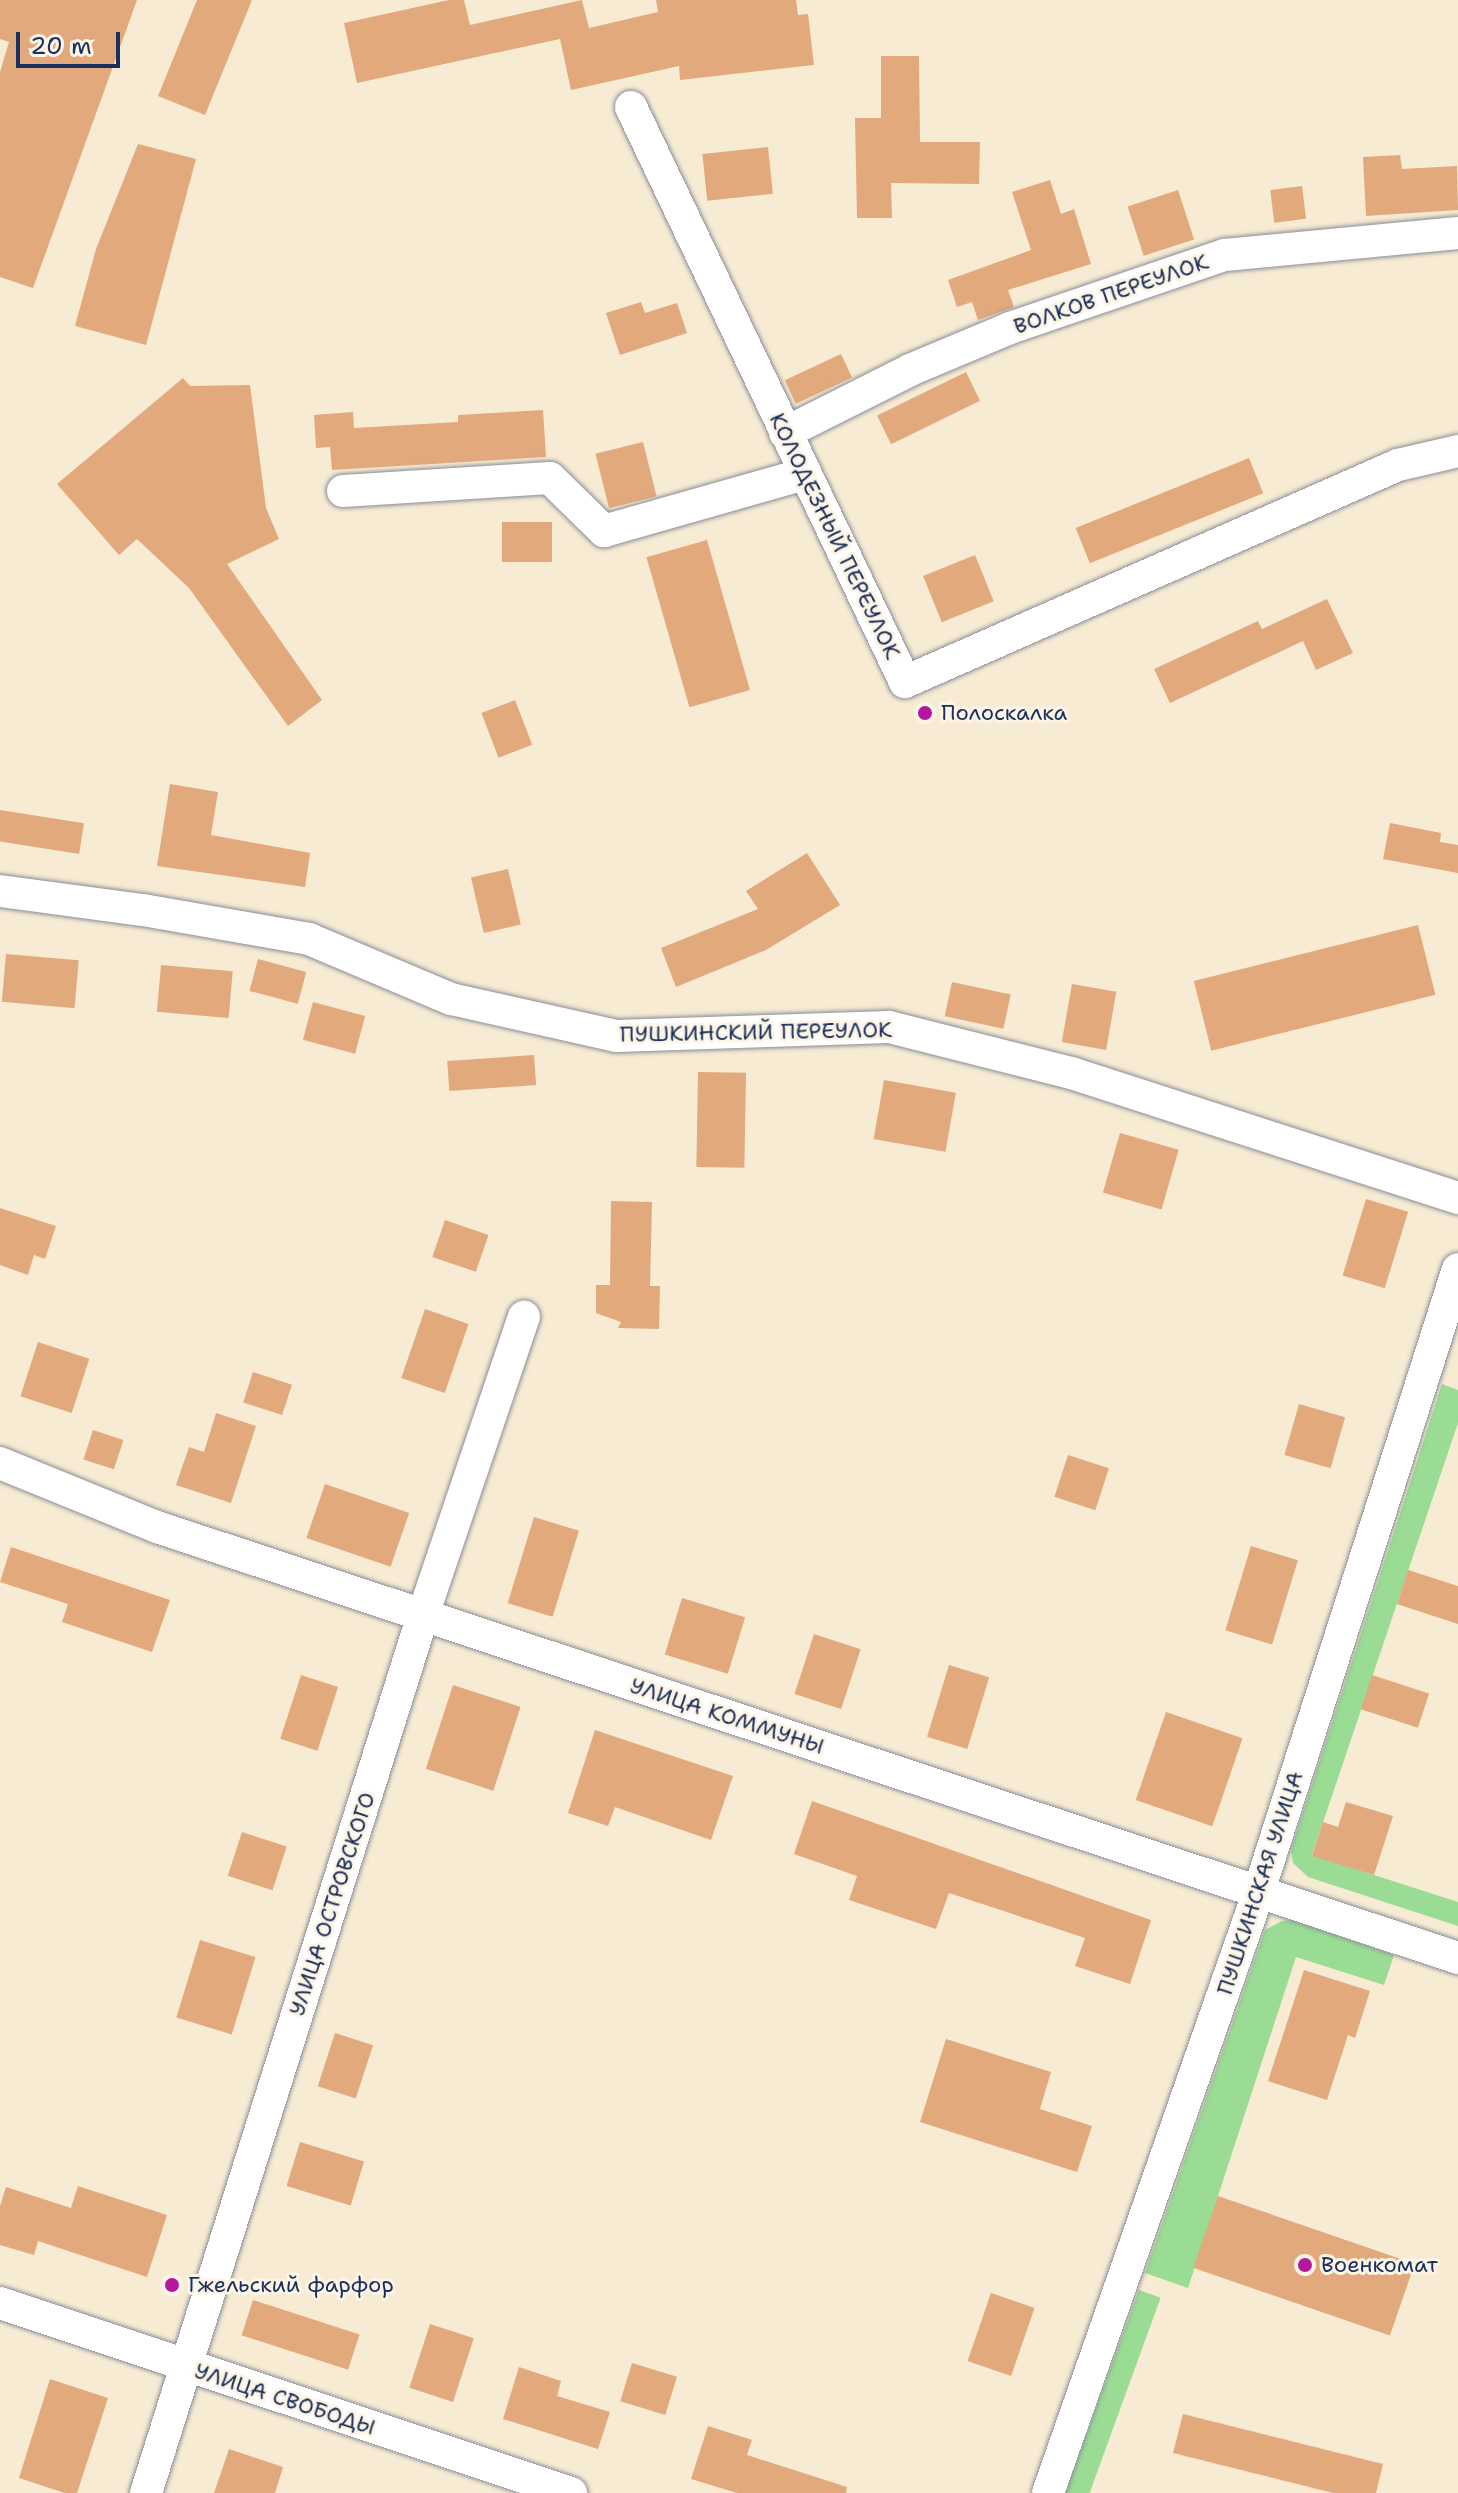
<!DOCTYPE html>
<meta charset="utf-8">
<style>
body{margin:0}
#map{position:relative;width:1458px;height:2493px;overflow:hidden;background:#f7ebd3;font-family:"Shantell Sans",sans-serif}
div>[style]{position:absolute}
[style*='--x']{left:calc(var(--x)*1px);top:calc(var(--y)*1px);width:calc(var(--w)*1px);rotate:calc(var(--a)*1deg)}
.green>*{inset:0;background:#9adc93;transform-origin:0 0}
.building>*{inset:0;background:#e2a97d;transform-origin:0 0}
.roads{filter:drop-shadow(0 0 2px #898d98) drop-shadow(0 0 2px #898d98)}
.minor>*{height:32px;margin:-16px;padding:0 16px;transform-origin:16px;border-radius:16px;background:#fff}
.dots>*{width:22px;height:22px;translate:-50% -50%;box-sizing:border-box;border:4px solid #fcf5e5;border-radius:50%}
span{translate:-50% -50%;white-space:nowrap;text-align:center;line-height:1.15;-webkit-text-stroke:6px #fcf5e5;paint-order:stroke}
.street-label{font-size:22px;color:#1b2f5e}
.poi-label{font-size:22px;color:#1b2f5e}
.left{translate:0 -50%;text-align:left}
.scale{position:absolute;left:16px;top:32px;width:104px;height:36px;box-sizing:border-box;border:4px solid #1b2f5e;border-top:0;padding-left:10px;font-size:24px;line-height:28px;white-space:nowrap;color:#1b2f5e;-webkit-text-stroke:6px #fcf5e5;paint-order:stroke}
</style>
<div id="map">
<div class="green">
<i style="clip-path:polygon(1442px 1384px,1458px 1390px,1458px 1423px,1312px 1855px,1458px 1902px,1458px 1926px,1308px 1877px,1293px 1863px,1291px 1850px)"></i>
<i style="clip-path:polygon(1292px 1920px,1394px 1955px,1384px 1985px,1296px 1957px,1188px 2288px,1145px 2273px,1265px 1930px,1282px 1921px)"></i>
<i style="left:1139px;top:2290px;width:23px;height:215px;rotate:20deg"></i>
</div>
<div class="building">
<i style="clip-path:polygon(0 0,137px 0,33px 288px,0 277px,0 72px,9px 42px,0 39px)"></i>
<i style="clip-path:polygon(197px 0,252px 0,205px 115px,158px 96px)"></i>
<i style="clip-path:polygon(449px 0,464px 0,470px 25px,582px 0,589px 28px,658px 12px,656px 0,796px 0,798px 15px,808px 14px,814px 65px,680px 80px,679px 66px,571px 90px,560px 39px,357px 83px,344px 23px)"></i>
<i style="clip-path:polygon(881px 56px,919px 56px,920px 142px,980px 142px,979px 184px,891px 183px,892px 218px,857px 218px,855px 118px,881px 118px)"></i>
<i style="clip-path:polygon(138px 144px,196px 159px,146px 345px,75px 326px,96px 249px)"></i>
<i style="left:768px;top:147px;width:47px;height:66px;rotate:84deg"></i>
<i style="clip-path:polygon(1400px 155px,1402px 169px,1457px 166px,1458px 210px,1366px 216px,1363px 157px)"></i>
<i style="clip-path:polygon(1050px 180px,1061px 214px,1074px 209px,1091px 264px,1008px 290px,1014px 307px,978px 320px,972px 302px,957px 307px,948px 280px,1031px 250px,1012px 192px)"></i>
<i style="left:1302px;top:186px;width:33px;height:32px;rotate:83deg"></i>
<i style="left:1178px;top:190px;width:52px;height:53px;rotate:72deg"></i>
<i style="clip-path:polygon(641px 302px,645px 313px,677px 303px,687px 333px,620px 355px,606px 313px)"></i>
<i style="left:841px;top:354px;width:26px;height:62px;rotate:65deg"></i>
<i style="left:966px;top:372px;width:32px;height:99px;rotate:64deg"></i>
<i style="clip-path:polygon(183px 378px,190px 386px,250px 385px,266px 508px,279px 539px,227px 564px,322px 700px,288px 726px,189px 588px,137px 539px,119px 555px,57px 484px)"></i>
<i style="clip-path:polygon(543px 410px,546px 457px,332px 470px,330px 447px,316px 448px,314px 415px,353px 412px,354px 428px,458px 422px,458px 415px)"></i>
<i style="left:643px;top:442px;width:56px;height:49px;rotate:76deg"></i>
<i style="left:1249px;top:458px;width:38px;height:187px;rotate:68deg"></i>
<i style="left:502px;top:522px;width:50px;height:40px"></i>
<i style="left:707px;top:540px;width:156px;height:63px;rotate:74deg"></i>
<i style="left:975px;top:555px;width:50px;height:56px;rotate:68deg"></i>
<i style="clip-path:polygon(1327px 599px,1353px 653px,1316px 670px,1303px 641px,1170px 703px,1154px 669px,1258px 621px,1262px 629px)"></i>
<i style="left:515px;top:700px;width:48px;height:36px;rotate:69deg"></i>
<i style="clip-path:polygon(170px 784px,218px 792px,211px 835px,310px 853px,305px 887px,157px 866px)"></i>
<i style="left:0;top:810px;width:85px;height:31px;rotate:9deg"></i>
<i style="clip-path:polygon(1390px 823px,1441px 833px,1440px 842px,1458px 845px,1458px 873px,1383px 859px)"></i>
<i style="clip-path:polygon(807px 853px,840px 905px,766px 950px,676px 987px,661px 948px,758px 909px,746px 891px)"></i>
<i style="left:508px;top:869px;width:57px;height:38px;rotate:77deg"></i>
<i style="left:1418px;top:925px;width:72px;height:231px;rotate:76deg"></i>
<i style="left:6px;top:954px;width:73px;height:48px;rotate:5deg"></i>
<i style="left:258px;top:959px;width:50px;height:33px;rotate:15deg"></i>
<i style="left:161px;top:965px;width:72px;height:47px;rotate:5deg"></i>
<i style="left:952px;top:982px;width:60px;height:35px;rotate:12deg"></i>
<i style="left:1072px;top:984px;width:45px;height:59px;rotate:10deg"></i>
<i style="left:313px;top:1002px;width:54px;height:39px;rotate:15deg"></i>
<i style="left:534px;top:1055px;width:30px;height:87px;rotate:86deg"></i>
<i style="left:698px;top:1072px;width:48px;height:95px;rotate:1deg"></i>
<i style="left:884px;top:1080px;width:73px;height:60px;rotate:10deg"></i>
<i style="left:1120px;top:1133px;width:61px;height:62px;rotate:16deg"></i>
<i style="left:1366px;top:1199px;width:44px;height:80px;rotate:17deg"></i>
<i style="clip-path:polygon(611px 1201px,652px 1202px,650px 1286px,660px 1286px,659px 1329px,618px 1328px,621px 1322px,596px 1313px,596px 1285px,610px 1285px)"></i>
<i style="clip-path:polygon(0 1208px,56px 1226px,45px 1259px,34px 1255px,28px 1275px,0 1265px)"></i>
<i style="left:445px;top:1220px;width:46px;height:39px;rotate:19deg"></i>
<i style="left:425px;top:1309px;width:46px;height:73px;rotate:19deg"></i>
<i style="left:38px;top:1342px;width:54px;height:57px;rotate:18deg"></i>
<i style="left:253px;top:1372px;width:41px;height:32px;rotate:18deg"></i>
<i style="left:1299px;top:1404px;width:48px;height:53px;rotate:16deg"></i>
<i style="clip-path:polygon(216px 1413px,256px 1426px,231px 1503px,176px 1485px,189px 1447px,204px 1452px)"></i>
<i style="left:93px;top:1430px;width:32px;height:31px;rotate:18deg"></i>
<i style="left:1068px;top:1455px;width:43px;height:44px;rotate:18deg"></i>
<i style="left:325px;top:1484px;width:89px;height:57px;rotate:19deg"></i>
<i style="left:534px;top:1517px;width:47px;height:90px;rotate:17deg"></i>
<i style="left:1251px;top:1546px;width:49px;height:88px;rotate:17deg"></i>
<i style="clip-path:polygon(11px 1547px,170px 1600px,152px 1652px,62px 1622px,68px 1604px,0 1582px)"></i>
<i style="clip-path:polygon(1408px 1570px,1458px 1586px,1458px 1624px,1397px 1604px)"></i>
<i style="left:682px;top:1598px;width:66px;height:59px;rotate:17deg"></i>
<i style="left:814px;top:1634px;width:49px;height:63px;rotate:18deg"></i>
<i style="left:949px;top:1665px;width:42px;height:75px;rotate:17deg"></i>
<i style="left:301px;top:1675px;width:39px;height:67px;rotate:18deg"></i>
<i style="left:1372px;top:1675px;width:60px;height:36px;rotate:18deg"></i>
<i style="left:453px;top:1685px;width:71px;height:88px;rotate:18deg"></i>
<i style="left:1166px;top:1712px;width:81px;height:93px;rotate:19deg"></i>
<i style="clip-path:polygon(595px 1730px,733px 1776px,711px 1840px,615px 1807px,608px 1826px,568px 1813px)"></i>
<i style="clip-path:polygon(812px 1801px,1151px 1920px,1130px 1984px,1075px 1966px,1085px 1938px,949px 1893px,936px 1929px,849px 1900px,857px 1876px,794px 1854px)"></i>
<i style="clip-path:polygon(1346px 1802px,1393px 1816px,1374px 1875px,1312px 1856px,1323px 1822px,1338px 1827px)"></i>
<i style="left:242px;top:1832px;width:47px;height:46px;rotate:18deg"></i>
<i style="left:200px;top:1940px;width:58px;height:81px;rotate:17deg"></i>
<i style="clip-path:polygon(1304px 1970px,1370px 1991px,1355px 2038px,1348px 2035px,1327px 2100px,1268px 2081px)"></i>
<i style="left:335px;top:2033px;width:40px;height:56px;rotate:18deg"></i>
<i style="clip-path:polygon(946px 2039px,1051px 2072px,1040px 2109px,1092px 2126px,1077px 2172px,920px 2122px)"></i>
<i style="left:300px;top:2142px;width:67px;height:46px;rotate:17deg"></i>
<i style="clip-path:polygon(78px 2186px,167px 2215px,147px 2277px,38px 2241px,34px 2255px,0 2245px,0 2206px,6px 2187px,71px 2208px)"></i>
<i style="left:1218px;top:2196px;width:208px;height:76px;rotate:19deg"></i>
<i style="left:991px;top:2293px;width:46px;height:72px;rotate:19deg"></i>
<i style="left:253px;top:2300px;width:112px;height:37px;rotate:18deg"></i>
<i style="left:430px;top:2324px;width:46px;height:67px;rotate:18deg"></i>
<i style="left:632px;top:2363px;width:47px;height:40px;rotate:17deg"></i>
<i style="clip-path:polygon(519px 2367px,561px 2381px,557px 2396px,610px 2412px,598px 2449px,503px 2419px)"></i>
<i style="clip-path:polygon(50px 2379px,108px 2398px,77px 2493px,65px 2493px,19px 2478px)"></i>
<i style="clip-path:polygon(1183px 2414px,1383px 2464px,1376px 2493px,1333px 2493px,1173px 2453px)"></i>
<i style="clip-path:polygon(708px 2426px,752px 2440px,747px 2455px,847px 2487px,846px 2493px,737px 2493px,691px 2479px)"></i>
<i style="clip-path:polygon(229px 2449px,283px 2467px,275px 2493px,214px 2493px)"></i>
</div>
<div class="roads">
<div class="minor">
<i style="--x:631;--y:107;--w:637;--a:64.52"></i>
<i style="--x:905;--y:682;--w:539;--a:-23.76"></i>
<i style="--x:1398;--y:465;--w:62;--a:-13.1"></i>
<i style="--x:785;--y:433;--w:140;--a:-26.7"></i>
<i style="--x:910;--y:370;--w:108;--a:-22.8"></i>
<i style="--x:1010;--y:328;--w:227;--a:-18.8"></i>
<i style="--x:1225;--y:255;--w:234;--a:-5.4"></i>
<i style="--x:343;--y:491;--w:207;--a:-3.6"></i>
<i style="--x:550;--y:478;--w:76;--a:44.5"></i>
<i style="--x:604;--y:531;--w:208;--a:-15.9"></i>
<i style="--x:0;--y:891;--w:144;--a:7.6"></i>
<i style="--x:143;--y:910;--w:169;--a:9.9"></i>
<i style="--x:309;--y:939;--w:154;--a:22.9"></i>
<i style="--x:451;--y:999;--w:170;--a:12.6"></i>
<i style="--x:617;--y:1036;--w:272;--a:-1.9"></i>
<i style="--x:889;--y:1027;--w:188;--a:14.2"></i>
<i style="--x:1071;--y:1073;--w:407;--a:17.9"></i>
<i style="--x:0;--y:1463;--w:170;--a:22.2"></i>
<i style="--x:157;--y:1527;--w:1371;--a:18.33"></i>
<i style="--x:0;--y:2303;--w:602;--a:18.4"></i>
<i style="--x:146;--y:2493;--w:921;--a:-72.49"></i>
<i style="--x:423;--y:1615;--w:315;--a:-71.3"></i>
<i style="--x:1048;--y:2493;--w:635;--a:-70.68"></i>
<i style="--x:1258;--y:1894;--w:656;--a:-72.26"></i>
</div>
</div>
<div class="dots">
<i style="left:925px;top:713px;background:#b5179e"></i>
<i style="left:1305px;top:2265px;background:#b5179e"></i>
<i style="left:172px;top:2285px;background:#b5179e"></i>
</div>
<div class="street-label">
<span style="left:1111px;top:294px;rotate:-19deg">ВОЛКОВ ПЕРЕУЛОК</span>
<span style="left:835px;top:536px;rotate:64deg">КОЛОДЕЗНЫЙ ПЕРЕУЛОК</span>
<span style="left:756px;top:1032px;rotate:-1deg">ПУШКИНСКИЙ ПЕРЕУЛОК</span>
<span style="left:727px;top:1716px;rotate:18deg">УЛИЦА КОММУНЫ</span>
<span style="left:1260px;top:1883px;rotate:-72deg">ПУШКИНСКАЯ УЛИЦА</span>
<span style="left:332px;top:1904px;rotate:-72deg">УЛИЦА ОСТРОВСКОГО</span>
<span style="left:285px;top:2399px;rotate:18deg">УЛИЦА СВОБОДЫ</span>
</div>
<div class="poi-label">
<span class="left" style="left:941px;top:713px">Полоскалка</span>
<span class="left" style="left:1321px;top:2265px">Военкомат</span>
<span class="left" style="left:188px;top:2285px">Гжельский фарфор</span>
</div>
<div class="scale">20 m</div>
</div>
